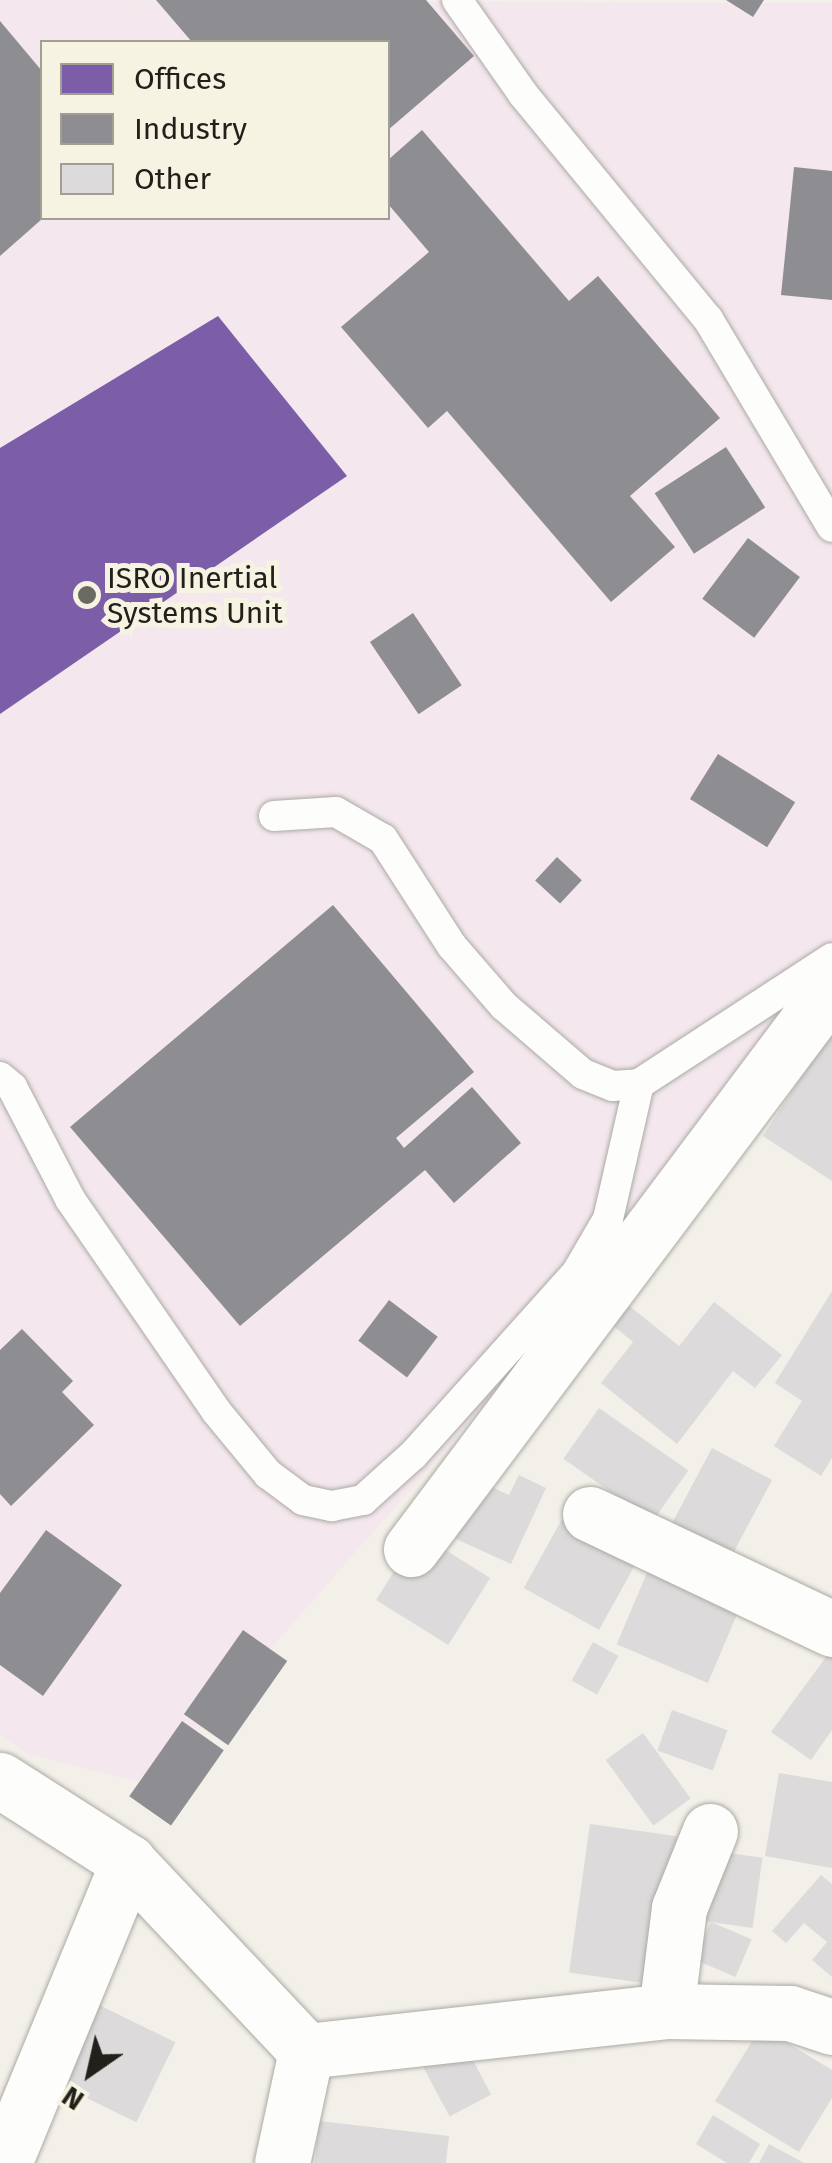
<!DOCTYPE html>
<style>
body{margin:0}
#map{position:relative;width:832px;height:2163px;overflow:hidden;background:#f2f0e8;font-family:"Fira Sans",sans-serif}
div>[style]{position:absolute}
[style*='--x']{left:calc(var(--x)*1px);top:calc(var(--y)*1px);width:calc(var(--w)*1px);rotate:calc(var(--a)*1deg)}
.industrial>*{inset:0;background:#f4e8ee}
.offices>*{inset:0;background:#7b5ea7}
.industry>*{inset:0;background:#8d8d92;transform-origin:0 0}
.building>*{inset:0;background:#dcdada;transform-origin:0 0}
.roads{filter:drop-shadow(0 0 2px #acaaa4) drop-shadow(0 0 2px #acaaa4)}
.lane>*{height:30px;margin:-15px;padding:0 15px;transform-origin:15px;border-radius:15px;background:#fdfdfc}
.street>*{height:55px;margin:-27.5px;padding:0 27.5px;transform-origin:27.5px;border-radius:27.5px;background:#fdfdfc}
.dots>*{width:28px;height:28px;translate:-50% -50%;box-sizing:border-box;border:5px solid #f7f3e3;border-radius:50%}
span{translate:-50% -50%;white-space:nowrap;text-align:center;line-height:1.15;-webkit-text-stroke:10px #f7f3e3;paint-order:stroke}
.poi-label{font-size:30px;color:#21201a}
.left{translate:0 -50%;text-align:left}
.legend{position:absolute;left:40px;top:40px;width:350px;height:180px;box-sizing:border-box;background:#f7f3e3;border:2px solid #a19f93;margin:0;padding:12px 18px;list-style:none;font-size:30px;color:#21201a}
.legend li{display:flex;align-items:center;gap:20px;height:50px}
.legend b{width:50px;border:2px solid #a19f93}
.north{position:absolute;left:40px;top:2023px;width:100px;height:100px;-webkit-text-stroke:8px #f7f3e3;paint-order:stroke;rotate:214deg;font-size:28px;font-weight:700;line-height:40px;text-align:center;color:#21201a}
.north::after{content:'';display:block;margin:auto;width:35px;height:45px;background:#21201a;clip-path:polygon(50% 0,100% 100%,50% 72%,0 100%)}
</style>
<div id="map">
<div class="industrial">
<i style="clip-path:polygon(evenodd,0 0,832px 3px,832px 1010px,151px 1785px,30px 1755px,0 1736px,0 0,42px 42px,388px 42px,388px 218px,42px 218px,42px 42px)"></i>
</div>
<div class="offices">
<i style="clip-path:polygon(218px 316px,347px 476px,0 714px,0 448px)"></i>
</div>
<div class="industry">
<i style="clip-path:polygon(156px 0,426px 0,474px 56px,388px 130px,388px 42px,192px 42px)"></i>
<i style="clip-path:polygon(726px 0,764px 0,753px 17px)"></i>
<i style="clip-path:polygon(0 21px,42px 71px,42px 219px,0 256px)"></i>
<i style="clip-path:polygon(422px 130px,569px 301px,598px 276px,720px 418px,630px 496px,675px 547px,611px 602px,447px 411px,428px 428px,341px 327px,429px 252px,388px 204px,388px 160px)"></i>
<i style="clip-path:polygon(794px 167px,832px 171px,832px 300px,781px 295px)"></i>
<i style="left:726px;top:447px;width:72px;height:85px;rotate:57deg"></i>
<i style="left:748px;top:538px;width:65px;height:76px;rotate:37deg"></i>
<i style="left:413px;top:613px;width:87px;height:52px;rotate:56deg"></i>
<i style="left:718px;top:754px;width:91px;height:53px;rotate:32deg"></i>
<i style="left:557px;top:857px;width:34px;height:32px;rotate:43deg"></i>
<i style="clip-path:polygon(333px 905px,474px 1072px,396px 1138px,404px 1148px,472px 1087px,521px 1143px,454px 1203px,425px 1170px,240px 1326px,70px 1127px)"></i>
<i style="left:389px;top:1300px;width:61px;height:51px;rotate:37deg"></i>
<i style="clip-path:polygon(22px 1329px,73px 1381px,62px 1392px,94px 1425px,11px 1506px,0 1494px,0 1350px)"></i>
<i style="clip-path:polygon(46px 1530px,122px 1585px,43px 1696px,0 1665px,0 1593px)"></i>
<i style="left:243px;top:1630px;width:54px;height:103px;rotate:35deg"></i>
<i style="left:182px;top:1721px;width:51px;height:92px;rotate:35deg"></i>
</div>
<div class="building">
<i style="clip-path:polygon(832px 1029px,832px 1181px,763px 1136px)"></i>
<i style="clip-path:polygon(832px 1291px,832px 1458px,821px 1476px,774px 1446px,802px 1401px,775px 1383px)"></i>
<i style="clip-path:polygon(714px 1302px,782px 1355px,755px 1388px,733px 1371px,677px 1444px,601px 1383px,633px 1342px,611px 1324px,627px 1304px,679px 1346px)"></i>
<i style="left:599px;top:1408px;width:109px;height:62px;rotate:35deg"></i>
<i style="left:712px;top:1448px;width:68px;height:94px;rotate:28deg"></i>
<i style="clip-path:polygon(460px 1473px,509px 1495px,519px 1475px,546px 1488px,511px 1564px,434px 1529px)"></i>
<i style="left:566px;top:1512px;width:86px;height:87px;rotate:29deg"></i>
<i style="left:418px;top:1533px;width:85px;height:79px;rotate:32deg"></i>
<i style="left:655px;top:1554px;width:99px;height:98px;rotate:23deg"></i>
<i style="left:593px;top:1642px;width:29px;height:44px;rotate:29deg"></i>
<i style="clip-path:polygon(832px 1649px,832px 1730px,811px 1760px,771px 1732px)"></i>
<i style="left:672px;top:1710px;width:59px;height:43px;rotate:20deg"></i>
<i style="left:643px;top:1733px;width:81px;height:46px;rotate:54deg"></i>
<i style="clip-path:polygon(779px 1773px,832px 1782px,832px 1868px,765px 1856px)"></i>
<i style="left:590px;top:1824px;width:88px;height:150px;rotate:8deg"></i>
<i style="left:708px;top:1850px;width:55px;height:71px;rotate:8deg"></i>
<i style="clip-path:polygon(821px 1875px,832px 1884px,832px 1977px,812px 1960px,827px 1942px,804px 1923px,786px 1943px,772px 1931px)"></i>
<i style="left:711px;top:1922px;width:44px;height:41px;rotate:23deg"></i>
<i style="left:99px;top:2005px;width:85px;height:89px;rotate:26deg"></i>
<i style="clip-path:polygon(761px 2027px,832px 2070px,832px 2098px,799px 2152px,715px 2101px)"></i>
<i style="left:461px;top:2038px;width:64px;height:47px;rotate:62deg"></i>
<i style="clip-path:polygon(713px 2115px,760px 2144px,749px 2163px,727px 2163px,696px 2144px)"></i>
<i style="clip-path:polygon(319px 2121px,449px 2136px,446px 2163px,315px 2163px)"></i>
<i style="clip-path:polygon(769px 2144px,804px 2163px,759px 2163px)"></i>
</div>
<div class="roads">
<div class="lane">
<i style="--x:457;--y:0;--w:115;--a:54.9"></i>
<i style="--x:523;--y:94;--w:291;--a:50.6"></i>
<i style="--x:708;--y:319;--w:242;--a:59.2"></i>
<i style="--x:274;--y:816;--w:62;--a:-3.7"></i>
<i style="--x:336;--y:812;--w:54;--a:29.9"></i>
<i style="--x:383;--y:839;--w:127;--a:57.2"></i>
<i style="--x:452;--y:946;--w:79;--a:49.1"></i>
<i style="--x:504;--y:1006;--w:104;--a:40.7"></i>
<i style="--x:583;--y:1074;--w:32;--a:22"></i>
<i style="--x:613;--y:1086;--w:26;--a:-4"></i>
<i style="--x:639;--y:1084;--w:230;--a:-33.1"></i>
<i style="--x:0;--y:1077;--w:16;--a:40"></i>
<i style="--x:12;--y:1087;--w:126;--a:62.6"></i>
<i style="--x:70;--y:1199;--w:257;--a:55.4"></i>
<i style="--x:216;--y:1411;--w:82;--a:50.5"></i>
<i style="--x:268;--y:1474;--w:44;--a:36.6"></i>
<i style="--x:303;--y:1500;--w:30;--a:12"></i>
<i style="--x:332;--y:1506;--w:32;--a:-11"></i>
<i style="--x:363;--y:1500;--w:67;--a:-42"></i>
<i style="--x:413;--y:1455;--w:246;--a:-48.1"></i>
<i style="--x:577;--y:1272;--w:61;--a:-59.7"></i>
<i style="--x:608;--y:1219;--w:139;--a:-77.1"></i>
</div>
<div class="street">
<i style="--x:590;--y:1514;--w:268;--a:25.4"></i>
<i style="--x:411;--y:1549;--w:701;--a:-53.11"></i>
<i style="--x:0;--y:1780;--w:152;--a:32.6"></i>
<i style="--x:128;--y:1862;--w:260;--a:46.7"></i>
<i style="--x:306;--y:2051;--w:362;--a:-6.3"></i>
<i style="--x:666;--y:2011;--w:124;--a:0.9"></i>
<i style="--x:790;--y:2013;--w:44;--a:18.4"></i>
<i style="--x:666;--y:2011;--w:104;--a:-82.8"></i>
<i style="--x:679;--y:1908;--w:83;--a:-68.1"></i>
<i style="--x:4;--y:2163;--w:326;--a:-67.6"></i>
<i style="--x:282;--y:2163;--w:115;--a:-77.9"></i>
</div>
</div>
<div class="dots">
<i style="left:87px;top:595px;background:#6a6962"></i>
</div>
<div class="poi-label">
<span class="left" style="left:107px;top:595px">ISRO Inertial<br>Systems Unit</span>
</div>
<ul class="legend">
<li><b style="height:28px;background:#7b5ea7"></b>Offices</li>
<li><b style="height:28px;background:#8d8d92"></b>Industry</li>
<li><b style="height:28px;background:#dcdada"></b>Other</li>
</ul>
<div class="north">N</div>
</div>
